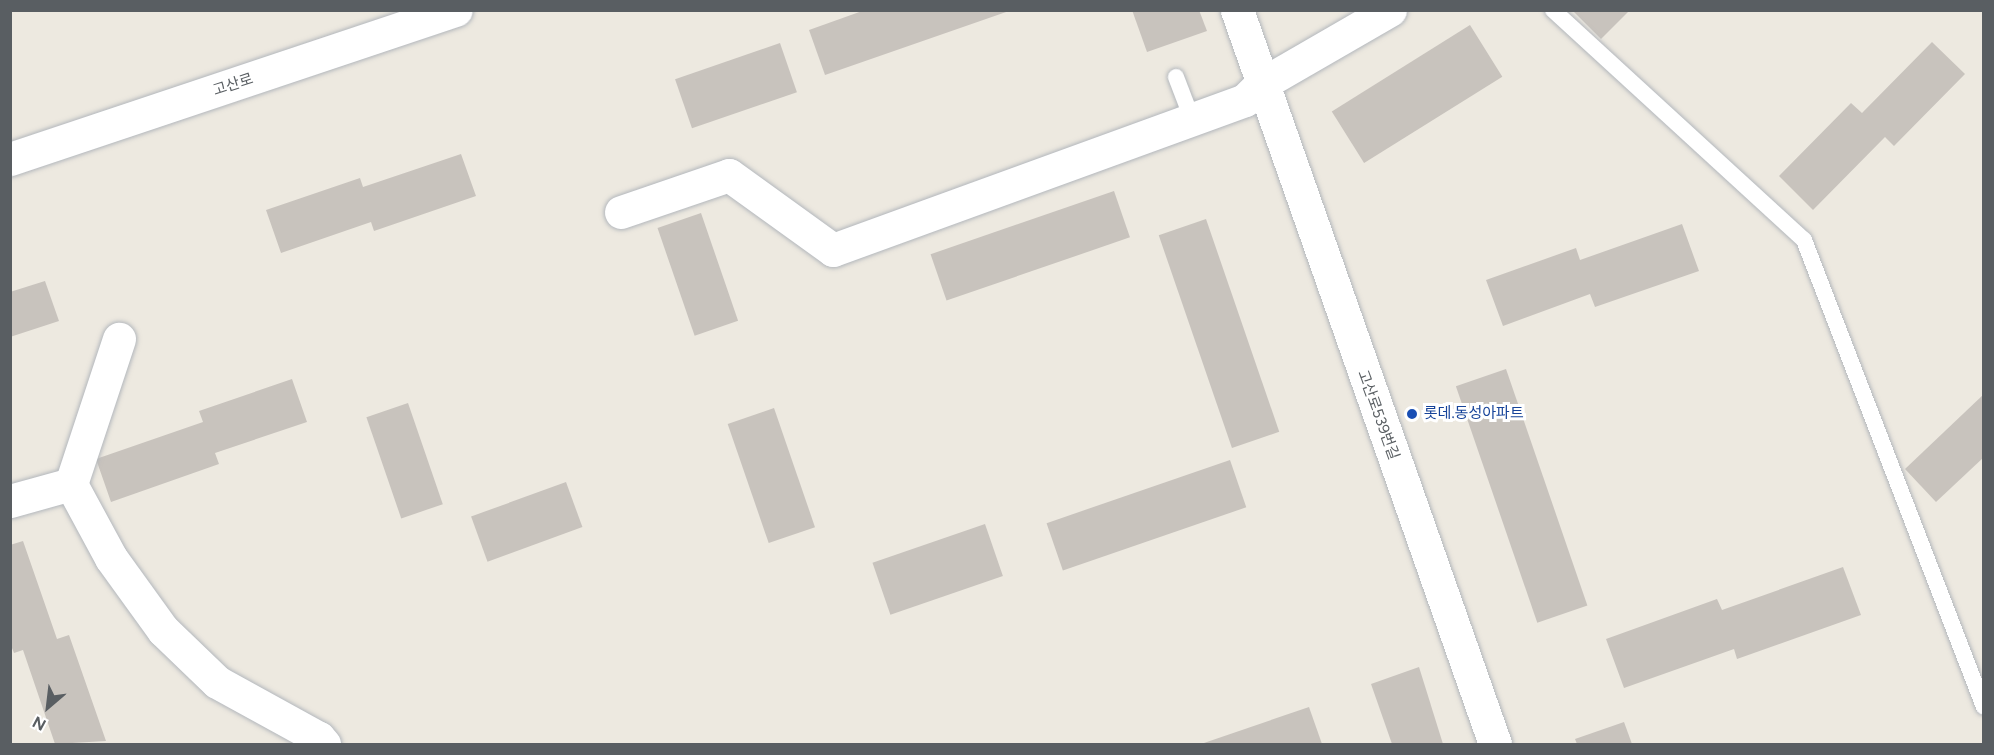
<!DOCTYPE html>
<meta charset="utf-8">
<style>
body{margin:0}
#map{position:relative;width:1994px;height:755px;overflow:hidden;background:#ede9e0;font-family:Figtree,"Noto Sans KR",sans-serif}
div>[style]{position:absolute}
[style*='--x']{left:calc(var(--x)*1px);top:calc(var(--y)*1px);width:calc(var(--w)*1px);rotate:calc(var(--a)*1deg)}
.building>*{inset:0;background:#c8c3bd;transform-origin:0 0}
.roads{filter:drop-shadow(0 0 2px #b3b7bc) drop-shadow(0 0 2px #b3b7bc)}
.lane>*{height:16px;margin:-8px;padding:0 8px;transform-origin:8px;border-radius:8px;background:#fff}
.street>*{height:33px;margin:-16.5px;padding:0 16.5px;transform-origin:16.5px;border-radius:16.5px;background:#fff}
.secondary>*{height:33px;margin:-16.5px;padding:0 16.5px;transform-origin:16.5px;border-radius:16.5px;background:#fff}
.dots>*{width:16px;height:16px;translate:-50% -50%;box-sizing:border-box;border:3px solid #fff;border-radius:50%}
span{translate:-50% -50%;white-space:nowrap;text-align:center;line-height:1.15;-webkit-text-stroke:6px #fff;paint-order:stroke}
.street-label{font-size:15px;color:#595e62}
.transit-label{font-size:15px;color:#164399}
.left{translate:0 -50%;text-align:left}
.frame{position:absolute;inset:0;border:12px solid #595e62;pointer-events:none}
.north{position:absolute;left:18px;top:677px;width:60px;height:60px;-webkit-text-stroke:4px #fff;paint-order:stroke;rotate:208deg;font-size:16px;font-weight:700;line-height:24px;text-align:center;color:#595e62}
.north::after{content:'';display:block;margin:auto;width:21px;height:27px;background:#595e62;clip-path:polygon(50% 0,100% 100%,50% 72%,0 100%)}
</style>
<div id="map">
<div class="building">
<i style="clip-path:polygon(865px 10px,1009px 10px,1009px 11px,825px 75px,809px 30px)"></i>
<i style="clip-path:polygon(1132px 10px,1199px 10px,1207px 31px,1147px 52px)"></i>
<i style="clip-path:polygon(1572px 10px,1630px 10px,1601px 39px)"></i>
<i style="left:1470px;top:25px;width:61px;height:163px;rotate:58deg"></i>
<i style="clip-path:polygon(1932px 42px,1965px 74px,1894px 146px,1885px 137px,1813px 210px,1779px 176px,1851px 103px,1862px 113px)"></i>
<i style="left:780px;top:43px;width:52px;height:111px;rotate:71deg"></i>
<i style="clip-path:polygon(461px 154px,476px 196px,374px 231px,371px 222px,281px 253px,266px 210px,360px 178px,363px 187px)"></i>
<i style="left:1114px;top:191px;width:49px;height:194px;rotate:71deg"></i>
<i style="left:701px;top:213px;width:114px;height:46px;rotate:71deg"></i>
<i style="left:1206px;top:219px;width:225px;height:50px;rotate:71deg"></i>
<i style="clip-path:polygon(1682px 224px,1699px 271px,1595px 307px,1590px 294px,1503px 326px,1486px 280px,1576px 248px,1580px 260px)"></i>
<i style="clip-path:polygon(45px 281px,59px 321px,10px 337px,10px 292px)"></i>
<i style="left:1506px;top:369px;width:250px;height:53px;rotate:71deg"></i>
<i style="clip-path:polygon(292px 379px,307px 422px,215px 453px,219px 464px,111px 502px,96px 459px,203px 422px,199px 411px)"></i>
<i style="clip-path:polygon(1984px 394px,1984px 457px,1936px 502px,1905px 469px)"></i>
<i style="left:408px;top:403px;width:107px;height:44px;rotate:71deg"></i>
<i style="left:774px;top:408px;width:126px;height:49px;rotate:71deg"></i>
<i style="left:1230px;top:460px;width:50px;height:194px;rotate:71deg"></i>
<i style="left:566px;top:482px;width:48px;height:101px;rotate:70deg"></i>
<i style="left:985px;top:524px;width:55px;height:119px;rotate:71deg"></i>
<i style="clip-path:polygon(23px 541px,57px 639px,69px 635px,106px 741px,55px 744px,23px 650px,14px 653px,10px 643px,10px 545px)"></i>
<i style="clip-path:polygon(1843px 567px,1861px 615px,1737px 659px,1734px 649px,1624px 688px,1606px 639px,1717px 599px,1722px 610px)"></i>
<i style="clip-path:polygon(1419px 667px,1443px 744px,1392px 744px,1371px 684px)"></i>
<i style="clip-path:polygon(1309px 707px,1322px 744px,1201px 744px)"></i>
<i style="clip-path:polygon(1624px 722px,1632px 744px,1577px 744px,1575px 739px)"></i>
</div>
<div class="roads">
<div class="lane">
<i style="--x:1553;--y:10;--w:340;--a:42.5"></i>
<i style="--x:1804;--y:240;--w:500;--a:68.92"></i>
<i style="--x:1176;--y:77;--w:45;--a:69.1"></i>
</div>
<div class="street">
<i style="--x:1237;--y:10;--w:778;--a:70.63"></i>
<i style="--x:621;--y:212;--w:114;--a:-18.9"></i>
<i style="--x:729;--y:175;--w:128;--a:35.8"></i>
<i style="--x:833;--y:250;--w:438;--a:-20"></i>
<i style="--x:1245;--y:100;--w:21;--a:-45"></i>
<i style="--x:1260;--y:85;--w:150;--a:-30"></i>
<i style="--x:71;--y:484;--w:153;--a:-71.7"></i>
<i style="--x:10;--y:501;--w:63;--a:-15.6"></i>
<i style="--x:71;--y:484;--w:84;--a:61.6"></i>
<i style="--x:111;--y:558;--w:89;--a:54.2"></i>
<i style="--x:163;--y:630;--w:75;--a:43.9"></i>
<i style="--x:217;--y:682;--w:116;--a:28.8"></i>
<i style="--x:319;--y:738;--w:8;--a:50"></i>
</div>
<div class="secondary">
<i style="--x:10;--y:159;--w:470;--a:-18.5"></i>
</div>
</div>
<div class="dots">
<i style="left:1412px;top:414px;background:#1a4fb4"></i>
</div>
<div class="street-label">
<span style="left:233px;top:85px;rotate:-18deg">고산로</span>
<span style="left:1378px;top:415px;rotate:70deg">고산로539번길</span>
</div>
<div class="transit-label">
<span class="left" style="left:1424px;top:414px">롯데.동성아파트</span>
</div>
<div class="frame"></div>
<div class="north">N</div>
</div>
